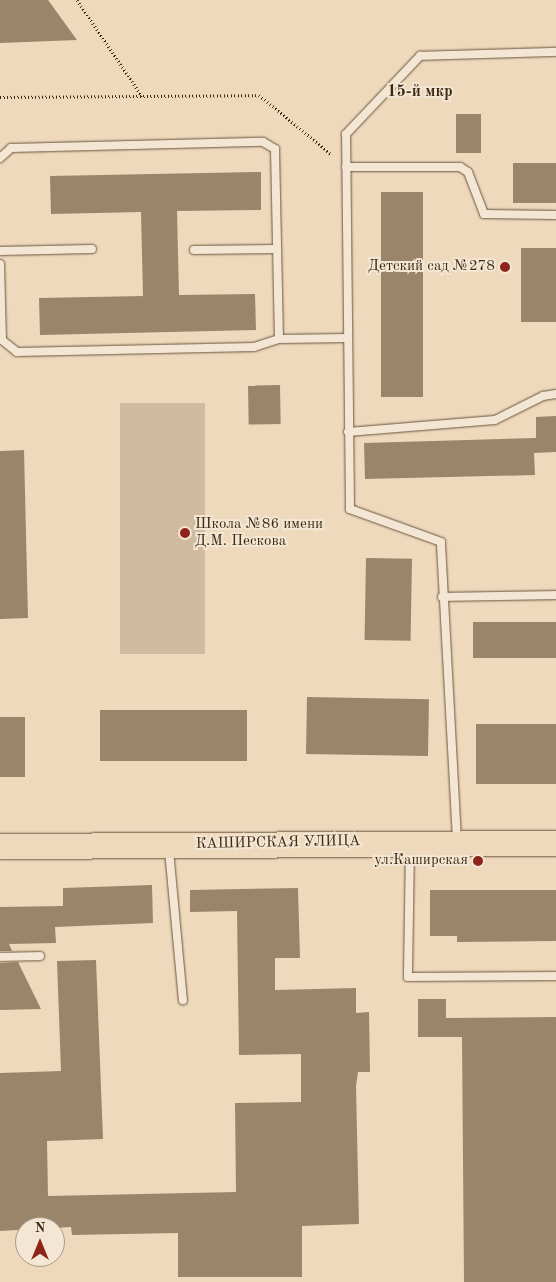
<!DOCTYPE html>
<meta charset="utf-8">
<style>
body{margin:0}
#map{position:relative;width:556px;height:1282px;overflow:hidden;background:#eed9bd;font-family:"Old Standard TT",serif}
div>[style]{position:absolute}
[style*='--x']{left:calc(var(--x)*1px);top:calc(var(--y)*1px);width:calc(var(--w)*1px);rotate:calc(var(--a)*1deg)}
.green>*{inset:0;background:#d0bba0;transform-origin:0 0}
.building>*{inset:0;background:#9a856a;transform-origin:0 0}
.path>*{height:3px;margin-top:-1.5px;transform-origin:0;background:repeating-linear-gradient(90deg,#3e2910 0 1px,transparent 0 3.5px)}
.roads{filter:drop-shadow(0 0 1px #6a553b) drop-shadow(0 0 1px #6a553b)}
.service>*{height:8px;margin:-4px;padding:0 4px;transform-origin:4px;border-radius:4px;background:#f4e6d4}
.primary>*{height:25px;margin:-12.5px;padding:0 12.5px;transform-origin:12.5px;border-radius:12.5px;background:#eed9bd}
.dots>*{width:14px;height:14px;translate:-50% -50%;box-sizing:border-box;border:2px solid #f4e6d4;border-radius:50%}
span{translate:-50% -50%;white-space:nowrap;text-align:center;line-height:1.15;-webkit-text-stroke:4px #f4e6d4;paint-order:stroke}
.poi-label{font-size:15px;color:#3e2910}
.right{translate:-100% -50%;text-align:right}
.left{translate:0 -50%;text-align:left}
.street-label{font-size:15px;color:#3e2910}
.neighbourhood-label{font-size:16px;color:#3e2910;font-weight:700}
.north{position:absolute;left:15px;top:1217px;width:50px;height:50px;box-sizing:border-box;background:#f4e6d4;border:1px solid #ab9a86;border-radius:50%;rotate:0deg;font-size:14px;font-weight:700;line-height:20px;text-align:center;color:#3e2910}
.north::after{content:'';display:block;margin:auto;width:18px;height:22px;background:#8f2418;clip-path:polygon(50% 0,100% 100%,50% 72%,0 100%)}
</style>
<div id="map">
<div class="green">
<i style="left:205px;top:403px;width:251px;height:85px;rotate:90deg"></i>
</div>
<div class="building">
<i style="clip-path:polygon(0 0,48px 0,77px 40px,0 43px)"></i>
<i style="left:456px;top:114px;width:25px;height:39px"></i>
<i style="left:556px;top:163px;width:40px;height:43px;rotate:90deg"></i>
<i style="clip-path:polygon(261px 172px,261px 210px,177px 211px,179px 295px,255px 294px,256px 330px,40px 335px,39px 298px,143px 296px,141px 212px,51px 214px,50px 176px)"></i>
<i style="left:381px;top:192px;width:42px;height:205px"></i>
<i style="left:521px;top:248px;width:35px;height:74px"></i>
<i style="left:280px;top:385px;width:39px;height:32px;rotate:89deg"></i>
<i style="clip-path:polygon(556px 416px,556px 452px,534px 453px,535px 475px,365px 479px,364px 443px,536px 438px,536px 417px)"></i>
<i style="clip-path:polygon(24px 450px,28px 618px,0 619px,0 451px)"></i>
<i style="left:366px;top:558px;width:46px;height:82px;rotate:1deg"></i>
<i style="left:556px;top:622px;width:36px;height:83px;rotate:90deg"></i>
<i style="left:307px;top:697px;width:122px;height:57px;rotate:1deg"></i>
<i style="left:100px;top:710px;width:147px;height:51px"></i>
<i style="left:0;top:717px;width:25px;height:60px"></i>
<i style="left:556px;top:724px;width:60px;height:80px;rotate:90deg"></i>
<i style="clip-path:polygon(152px 885px,153px 923px,55px 927px,56px 943px,9px 944px,12px 951px,0 951px,0 907px,63px 906px,63px 888px)"></i>
<i style="clip-path:polygon(298px 888px,300px 958px,275px 958px,275px 990px,356px 988px,356px 1013px,369px 1012px,370px 1072px,358px 1072px,356px 1086px,359px 1224px,302px 1226px,302px 1277px,178px 1277px,178px 1233px,72px 1235px,71px 1227px,0 1231px,0 1073px,61px 1071px,57px 961px,96px 960px,103px 1139px,47px 1141px,48px 1196px,236px 1192px,235px 1103px,301px 1102px,301px 1054px,239px 1055px,237px 911px,190px 912px,190px 890px)"></i>
<i style="clip-path:polygon(430px 890px,556px 890px,556px 941px,457px 942px,457px 936px,430px 936px)"></i>
<i style="clip-path:polygon(18px 962px,41px 1009px,0 1010px,0 963px)"></i>
<i style="clip-path:polygon(418px 999px,446px 999px,446px 1018px,556px 1017px,556px 1282px,464px 1282px,462px 1037px,418px 1037px)"></i>
</div>
<div class="path">
<i style="--x:77;--y:0;--w:116;--a:55.9"></i>
<i style="--x:0;--y:97;--w:259;--a:-0.4"></i>
<i style="--x:259;--y:95;--w:94;--a:39.4"></i>
</div>
<div class="roads">
<div class="service">
<i style="--x:0;--y:158;--w:15;--a:-42"></i>
<i style="--x:11;--y:148;--w:252;--a:-1.4"></i>
<i style="--x:263;--y:142;--w:14;--a:30"></i>
<i style="--x:275;--y:149;--w:190;--a:88.8"></i>
<i style="--x:346;--y:167;--w:114;--a:0"></i>
<i style="--x:460;--y:167;--w:9;--a:32"></i>
<i style="--x:468;--y:172;--w:45;--a:69.1"></i>
<i style="--x:484;--y:214;--w:72;--a:0.8"></i>
<i style="--x:194;--y:250;--w:83;--a:-0.7"></i>
<i style="--x:0;--y:251;--w:92;--a:-1.2"></i>
<i style="--x:0;--y:264;--w:76;--a:88.5"></i>
<i style="--x:2;--y:340;--w:19;--a:39"></i>
<i style="--x:17;--y:352;--w:237;--a:-1.2"></i>
<i style="--x:254;--y:347;--w:26;--a:-18"></i>
<i style="--x:279;--y:339;--w:68;--a:-0.8"></i>
<i style="--x:348;--y:432;--w:147;--a:-4.7"></i>
<i style="--x:495;--y:420;--w:54;--a:-26.6"></i>
<i style="--x:543;--y:396;--w:13;--a:-9"></i>
<i style="--x:442;--y:597;--w:114;--a:-1"></i>
<i style="--x:457;--y:840;--w:298;--a:-93.1"></i>
<i style="--x:441;--y:542;--w:97;--a:-160.1"></i>
<i style="--x:350;--y:509;--w:375;--a:-90.6"></i>
<i style="--x:346;--y:134;--w:108;--a:-46.5"></i>
<i style="--x:420;--y:56;--w:136;--a:-1.7"></i>
<i style="--x:410;--y:846;--w:131;--a:90.9"></i>
<i style="--x:408;--y:977;--w:148;--a:-0.4"></i>
<i style="--x:169;--y:850;--w:151;--a:84.7"></i>
<i style="--x:0;--y:957;--w:40;--a:-1.4"></i>
</div>
<div class="primary">
<i style="--x:0;--y:846;--w:556;--a:-0.31"></i>
</div>
</div>
<div class="dots">
<i style="left:505px;top:267px;background:#8f2418"></i>
<i style="left:185px;top:533px;background:#8f2418"></i>
<i style="left:478px;top:861px;background:#8f2418"></i>
</div>
<div class="poi-label">
<span class="right" style="left:495px;top:267px">Детский сад №278</span>
<span class="left" style="left:195px;top:533px">Школа №86 имени<br>Д.М. Пескова</span>
<span class="right" style="left:468px;top:861px">ул.Каширская</span>
</div>
<div class="street-label">
<span style="left:278px;top:843px;rotate:-1deg">КАШИРСКАЯ УЛИЦА</span>
</div>
<div class="neighbourhood-label">
<span style="left:420px;top:92px">15-й мкр</span>
</div>
<div class="north">N</div>
</div>
